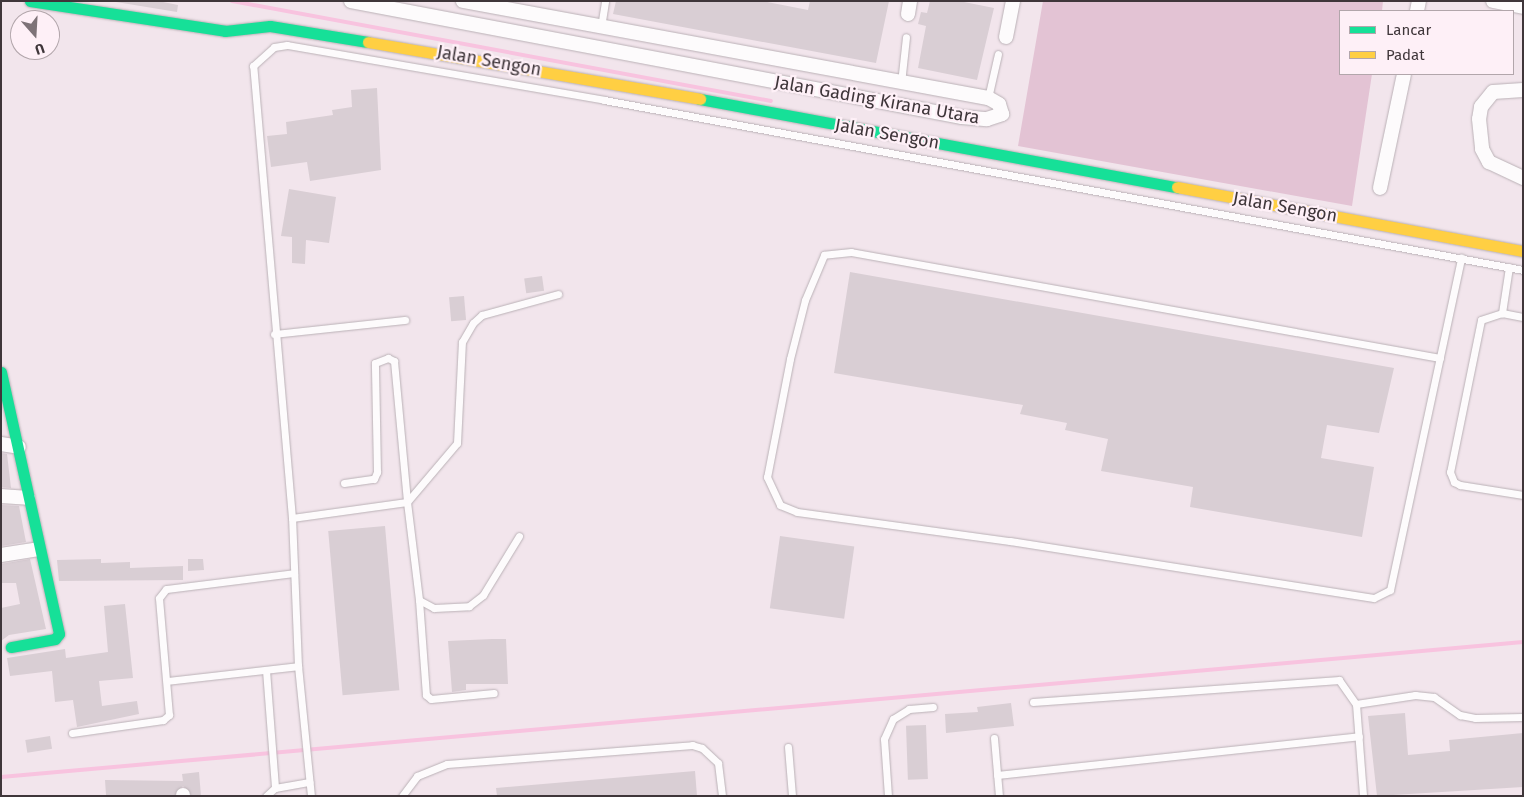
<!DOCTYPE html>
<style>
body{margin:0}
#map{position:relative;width:1524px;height:797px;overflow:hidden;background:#f2e5ec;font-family:"Fira Sans",sans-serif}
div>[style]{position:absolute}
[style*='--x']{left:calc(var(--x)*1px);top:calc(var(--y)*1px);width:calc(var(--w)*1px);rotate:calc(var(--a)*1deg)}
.green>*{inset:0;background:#e3c3d4}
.stream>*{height:4px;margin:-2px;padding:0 2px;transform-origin:2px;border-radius:2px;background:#f8c3df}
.building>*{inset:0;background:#d9ced4;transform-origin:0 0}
.roads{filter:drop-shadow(0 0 1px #bab1b6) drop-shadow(0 0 1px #bab1b6)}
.lane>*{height:7px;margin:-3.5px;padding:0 3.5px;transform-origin:3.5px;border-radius:3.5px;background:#fdfbfc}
.street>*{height:14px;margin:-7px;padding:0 7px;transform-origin:7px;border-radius:7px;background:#fdfbfc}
.fast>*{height:11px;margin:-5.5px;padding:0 5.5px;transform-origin:5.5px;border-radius:5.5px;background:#16e098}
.slow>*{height:11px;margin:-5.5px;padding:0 5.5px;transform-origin:5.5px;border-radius:5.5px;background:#ffcf43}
span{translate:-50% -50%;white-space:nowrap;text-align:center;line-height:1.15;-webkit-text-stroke:4.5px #fef0f7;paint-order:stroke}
.street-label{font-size:18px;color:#3f363a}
.frame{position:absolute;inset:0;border:2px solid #3f363a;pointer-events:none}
.legend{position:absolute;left:1339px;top:10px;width:175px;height:65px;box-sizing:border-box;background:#fef0f7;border:1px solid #b2a6ab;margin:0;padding:6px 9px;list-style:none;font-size:15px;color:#3f363a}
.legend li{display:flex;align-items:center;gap:10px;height:25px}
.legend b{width:25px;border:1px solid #b2a6ab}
.north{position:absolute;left:10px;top:10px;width:50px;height:50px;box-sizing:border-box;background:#fef0f7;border:1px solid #b2a6ab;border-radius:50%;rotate:161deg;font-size:14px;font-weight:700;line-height:20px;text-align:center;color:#3f363a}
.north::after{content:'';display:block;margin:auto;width:18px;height:22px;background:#7e7378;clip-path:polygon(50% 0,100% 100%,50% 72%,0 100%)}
</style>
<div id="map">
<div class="green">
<i style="clip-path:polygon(1043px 1px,1383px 1px,1382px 11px,1340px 11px,1340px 74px,1372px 74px,1352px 206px,1018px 146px)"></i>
</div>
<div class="stream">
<i style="--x:232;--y:1;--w:548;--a:10.51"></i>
<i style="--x:1;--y:777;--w:1528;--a:-5.07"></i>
</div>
<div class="building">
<i style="clip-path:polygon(110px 1px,158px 1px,178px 5px,177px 12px)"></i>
<i style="clip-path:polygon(616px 1px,762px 1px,808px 10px,810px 1px,889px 1px,876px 63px,613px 14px)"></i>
<i style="clip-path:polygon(930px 1px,959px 1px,994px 8px,977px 80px,918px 68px,926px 26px,918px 24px,921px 12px,927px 13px)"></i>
<i style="clip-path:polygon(377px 88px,381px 170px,310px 181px,307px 162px,271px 167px,267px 136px,287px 134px,286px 122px,333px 115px,332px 110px,352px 107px,351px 90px)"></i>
<i style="clip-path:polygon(289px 189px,336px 197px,329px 243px,306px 240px,305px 264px,292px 263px,292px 237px,281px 236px)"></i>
<i style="clip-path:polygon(850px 272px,1394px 368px,1379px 433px,1327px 425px,1321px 458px,1374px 467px,1362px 537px,1190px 507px,1193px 487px,1101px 471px,1108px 439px,1065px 430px,1067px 423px,1020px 414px,1023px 405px,834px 373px)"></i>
<i style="left:542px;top:276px;width:15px;height:18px;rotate:82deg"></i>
<i style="left:464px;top:296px;width:24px;height:15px;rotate:85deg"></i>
<i style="clip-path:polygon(1px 453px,7px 454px,11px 488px,1px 487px)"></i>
<i style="clip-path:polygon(1px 505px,19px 506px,26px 542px,1px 546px)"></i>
<i style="left:385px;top:526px;width:165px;height:57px;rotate:85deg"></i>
<i style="left:780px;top:536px;width:75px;height:73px;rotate:8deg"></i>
<i style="clip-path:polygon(30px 559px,46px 629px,9px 635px,1px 641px,1px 608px,20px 604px,16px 583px,1px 583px,1px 564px)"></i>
<i style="clip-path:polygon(101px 559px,101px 563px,130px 562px,130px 568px,183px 566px,183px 580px,59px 581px,57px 560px)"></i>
<i style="clip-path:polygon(188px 559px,203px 559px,204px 570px,188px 571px)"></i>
<i style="clip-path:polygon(125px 604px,133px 678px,99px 681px,102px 706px,137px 701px,139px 714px,77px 727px,73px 700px,55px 702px,52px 671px,10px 676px,7px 658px,65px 649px,66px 658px,108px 652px,104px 606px)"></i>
<i style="clip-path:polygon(492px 639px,506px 639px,508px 684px,466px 684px,466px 690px,452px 692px,448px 641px)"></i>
<i style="clip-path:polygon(1011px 703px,1014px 726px,946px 733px,945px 714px,978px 712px,977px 707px)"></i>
<i style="clip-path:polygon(1405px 713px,1408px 755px,1450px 751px,1449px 740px,1523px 733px,1523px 787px,1377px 796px,1368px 716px)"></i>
<i style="left:926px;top:725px;width:54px;height:20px;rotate:88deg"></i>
<i style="left:50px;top:736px;width:13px;height:25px;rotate:81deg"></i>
<i style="clip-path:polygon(695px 771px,697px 796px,497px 796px,496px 788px)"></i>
<i style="clip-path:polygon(199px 772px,201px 796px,192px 796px,183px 786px,174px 796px,106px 795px,105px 780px,183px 781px,182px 774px)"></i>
</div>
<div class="roads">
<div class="lane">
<i style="--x:601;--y:27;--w:26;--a:-81"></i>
<i style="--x:901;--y:83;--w:46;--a:-83.8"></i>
<i style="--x:988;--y:98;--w:45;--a:-77.2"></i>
<i style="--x:1509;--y:267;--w:47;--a:98.7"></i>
<i style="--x:1502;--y:313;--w:22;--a:162"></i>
<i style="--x:1481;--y:320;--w:155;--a:101.5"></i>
<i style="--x:1450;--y:472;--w:11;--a:68"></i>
<i style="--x:1454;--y:482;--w:7;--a:27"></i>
<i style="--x:1460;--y:485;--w:64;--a:9"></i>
<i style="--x:1502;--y:313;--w:21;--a:11"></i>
<i style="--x:274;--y:334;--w:132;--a:-6.1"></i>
<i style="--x:1440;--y:358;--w:598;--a:-169.8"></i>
<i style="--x:851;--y:252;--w:27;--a:174"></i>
<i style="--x:824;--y:255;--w:49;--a:112.9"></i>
<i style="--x:805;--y:300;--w:61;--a:104.3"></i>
<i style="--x:790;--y:359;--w:120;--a:101"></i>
<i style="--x:767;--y:477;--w:31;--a:65"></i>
<i style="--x:780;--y:505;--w:18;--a:22"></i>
<i style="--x:797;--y:512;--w:215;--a:7.8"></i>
<i style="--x:1010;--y:541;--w:368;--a:8.9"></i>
<i style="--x:1374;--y:598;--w:18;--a:-27"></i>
<i style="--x:1390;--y:590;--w:340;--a:-77.9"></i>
<i style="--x:344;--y:483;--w:30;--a:-8"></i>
<i style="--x:374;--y:479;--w:8;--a:-67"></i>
<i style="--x:377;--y:472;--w:109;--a:-91.1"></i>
<i style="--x:375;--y:363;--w:14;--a:-21"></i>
<i style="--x:388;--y:358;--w:7;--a:27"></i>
<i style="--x:394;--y:361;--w:142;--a:84.7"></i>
<i style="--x:407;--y:502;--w:77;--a:-49.7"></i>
<i style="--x:457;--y:443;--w:101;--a:-87.2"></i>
<i style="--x:462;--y:342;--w:22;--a:-60"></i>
<i style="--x:473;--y:323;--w:12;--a:-42"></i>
<i style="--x:482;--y:315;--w:79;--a:-15.4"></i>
<i style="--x:292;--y:518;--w:116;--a:-7.9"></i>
<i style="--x:407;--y:502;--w:99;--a:83"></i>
<i style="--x:419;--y:600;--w:17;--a:28"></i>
<i style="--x:434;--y:608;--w:35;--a:-3"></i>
<i style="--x:469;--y:606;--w:18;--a:-38"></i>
<i style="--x:483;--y:595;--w:69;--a:-58.6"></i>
<i style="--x:419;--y:600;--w:95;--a:85.8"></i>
<i style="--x:426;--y:695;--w:6;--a:39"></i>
<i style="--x:431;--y:699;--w:63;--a:-5.4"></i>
<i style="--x:266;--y:670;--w:118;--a:85.6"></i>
<i style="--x:167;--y:681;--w:132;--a:-6.5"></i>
<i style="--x:1033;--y:702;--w:307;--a:-4.1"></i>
<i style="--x:1339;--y:680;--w:29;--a:55"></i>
<i style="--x:1356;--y:704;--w:92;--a:85.6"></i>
<i style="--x:1356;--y:704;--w:60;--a:-8.7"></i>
<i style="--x:1415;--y:695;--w:19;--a:6"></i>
<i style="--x:1434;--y:697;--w:32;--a:35"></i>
<i style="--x:1460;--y:715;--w:15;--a:11"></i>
<i style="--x:1475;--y:718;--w:48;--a:-1.2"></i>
<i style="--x:72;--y:733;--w:92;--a:-8.1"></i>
<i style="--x:163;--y:720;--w:8;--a:-40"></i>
<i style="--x:169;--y:715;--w:117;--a:-94.9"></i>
<i style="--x:159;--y:598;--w:11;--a:-52"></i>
<i style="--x:166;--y:589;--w:129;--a:-7.1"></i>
<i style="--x:994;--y:738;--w:58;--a:85.1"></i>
<i style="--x:788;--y:747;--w:49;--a:85.3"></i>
<i style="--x:997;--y:775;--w:364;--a:-6.1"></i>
<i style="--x:266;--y:796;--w:12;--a:-42"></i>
<i style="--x:275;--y:788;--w:35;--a:-10"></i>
<i style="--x:311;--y:796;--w:131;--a:-95.7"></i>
<i style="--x:298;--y:666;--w:148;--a:-92.3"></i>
<i style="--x:292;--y:518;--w:454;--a:-94.9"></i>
<i style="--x:253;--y:66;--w:28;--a:-42"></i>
<i style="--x:274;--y:47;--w:13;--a:-9"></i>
<i style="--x:287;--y:45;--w:322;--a:9.8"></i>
<i style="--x:604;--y:100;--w:935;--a:10.48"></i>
<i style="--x:402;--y:796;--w:25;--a:-53"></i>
<i style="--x:417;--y:776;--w:32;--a:-22"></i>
<i style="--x:447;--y:764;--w:246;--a:-4.4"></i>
<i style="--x:692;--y:745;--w:10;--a:17"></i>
<i style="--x:702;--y:748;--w:22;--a:43"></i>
<i style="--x:718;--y:763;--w:33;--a:83"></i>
<i style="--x:888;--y:796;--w:57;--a:-94"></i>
<i style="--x:884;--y:739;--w:22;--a:-66"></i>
<i style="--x:893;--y:719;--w:19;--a:-32"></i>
<i style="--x:909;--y:709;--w:24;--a:-5"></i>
</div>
<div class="street">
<i style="--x:351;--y:1;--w:622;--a:10.75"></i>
<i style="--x:962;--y:117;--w:25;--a:5"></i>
<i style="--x:987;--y:119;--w:16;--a:-18"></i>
<i style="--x:1002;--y:114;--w:10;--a:-107"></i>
<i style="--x:999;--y:104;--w:13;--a:-151"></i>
<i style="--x:988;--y:98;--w:534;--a:-169.53"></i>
<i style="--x:1493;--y:1;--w:31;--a:11"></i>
<i style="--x:1417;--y:11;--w:10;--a:-79"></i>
<i style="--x:908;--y:14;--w:13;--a:-81"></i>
<i style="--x:1006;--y:37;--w:37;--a:-79"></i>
<i style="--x:1523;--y:90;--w:30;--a:176"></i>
<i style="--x:1493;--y:92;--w:19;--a:129"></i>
<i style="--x:1481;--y:107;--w:12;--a:99"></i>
<i style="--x:1479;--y:119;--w:30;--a:84"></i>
<i style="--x:1482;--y:149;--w:15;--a:62"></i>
<i style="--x:1489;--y:162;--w:38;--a:25"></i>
<i style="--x:1380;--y:188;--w:116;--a:-78.1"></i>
<i style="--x:1;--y:444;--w:18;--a:9"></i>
<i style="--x:1;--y:496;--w:27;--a:4"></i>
<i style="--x:1;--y:555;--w:38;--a:-9"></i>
<i style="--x:183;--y:795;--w:1;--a:90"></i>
</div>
<div class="fast">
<i style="--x:30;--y:1;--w:197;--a:8.7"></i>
<i style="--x:225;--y:31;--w:45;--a:-6.3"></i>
<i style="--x:270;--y:26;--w:99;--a:9.3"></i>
<i style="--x:700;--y:99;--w:485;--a:10.5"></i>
<i style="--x:1;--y:372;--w:268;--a:77.5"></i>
<i style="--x:59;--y:634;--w:6;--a:129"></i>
<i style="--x:55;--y:639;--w:45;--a:169.7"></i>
</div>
<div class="slow">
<i style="--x:368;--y:42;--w:337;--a:9.7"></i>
<i style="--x:1177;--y:187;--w:352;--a:10.5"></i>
</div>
</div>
<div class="street-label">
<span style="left:489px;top:61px;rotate:10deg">Jalan Sengon</span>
<span style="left:877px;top:100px;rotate:10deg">Jalan Gading Kirana Utara</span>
<span style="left:887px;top:134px;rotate:10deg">Jalan Sengon</span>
<span style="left:1285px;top:207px;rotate:10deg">Jalan Sengon</span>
</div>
<div class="frame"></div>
<ul class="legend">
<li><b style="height:6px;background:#16e098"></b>Lancar</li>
<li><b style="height:6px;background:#ffcf43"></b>Padat</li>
</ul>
<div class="north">U</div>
</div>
